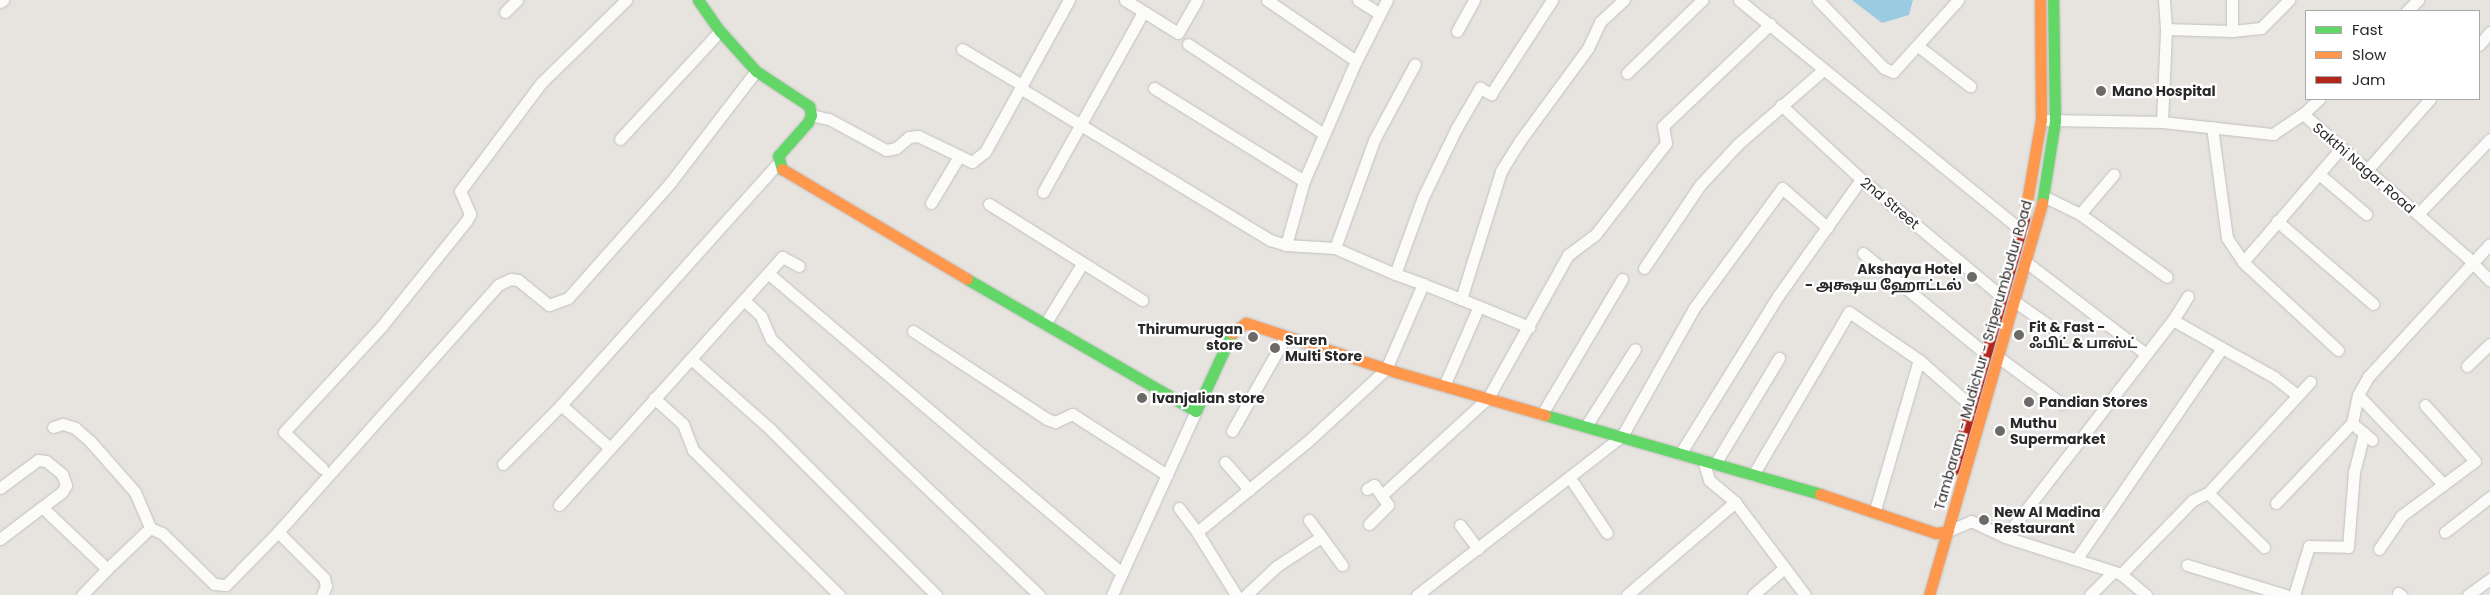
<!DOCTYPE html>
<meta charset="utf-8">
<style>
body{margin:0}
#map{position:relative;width:2490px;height:595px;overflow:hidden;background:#e7e4e0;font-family:Poppins,"Noto Sans Tamil",sans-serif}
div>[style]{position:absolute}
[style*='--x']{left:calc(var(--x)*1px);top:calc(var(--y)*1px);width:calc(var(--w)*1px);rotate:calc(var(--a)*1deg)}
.water>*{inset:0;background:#9bcbe0}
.roads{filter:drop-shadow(0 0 1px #c1c0bf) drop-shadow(0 0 1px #c1c0bf)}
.street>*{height:11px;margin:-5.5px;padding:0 5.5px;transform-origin:5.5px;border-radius:5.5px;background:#fbfbfa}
.fast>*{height:11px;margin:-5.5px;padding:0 5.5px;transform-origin:5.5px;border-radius:5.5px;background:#63d668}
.slow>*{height:11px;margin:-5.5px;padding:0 5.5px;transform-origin:5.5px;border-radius:5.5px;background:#ff974d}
.jam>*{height:11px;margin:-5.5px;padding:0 5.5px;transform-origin:5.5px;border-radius:5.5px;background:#b3261e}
.dots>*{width:14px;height:14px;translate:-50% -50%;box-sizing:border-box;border:2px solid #fff;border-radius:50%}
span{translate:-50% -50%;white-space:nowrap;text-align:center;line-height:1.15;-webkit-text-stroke:4.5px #fff;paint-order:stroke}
.poi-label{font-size:14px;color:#292929;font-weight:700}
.left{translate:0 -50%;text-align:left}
.right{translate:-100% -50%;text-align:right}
.street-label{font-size:14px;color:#292929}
.legend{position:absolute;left:2305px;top:10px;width:175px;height:90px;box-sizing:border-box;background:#fff;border:1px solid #a9a9a9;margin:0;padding:6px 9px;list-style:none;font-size:15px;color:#292929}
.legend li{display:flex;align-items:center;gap:10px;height:25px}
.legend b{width:25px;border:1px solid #a9a9a9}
</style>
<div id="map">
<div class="water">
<i style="clip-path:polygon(1852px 0,1913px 0,1909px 15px,1882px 23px)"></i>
</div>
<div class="roads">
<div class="street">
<i style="--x:1125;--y:0;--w:62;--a:31.9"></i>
<i style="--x:1178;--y:33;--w:38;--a:-60"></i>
<i style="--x:1267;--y:0;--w:108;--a:34.4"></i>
<i style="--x:1358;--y:0;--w:25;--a:32"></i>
<i style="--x:1739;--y:0;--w:365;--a:39.2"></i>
<i style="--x:1818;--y:0;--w:95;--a:45.9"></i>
<i style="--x:1884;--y:68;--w:10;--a:24"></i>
<i style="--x:1893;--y:72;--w:97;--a:-47.9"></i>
<i style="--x:0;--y:2;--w:4;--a:-34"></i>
<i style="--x:2407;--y:11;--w:16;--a:-45"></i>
<i style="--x:505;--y:12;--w:17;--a:-45"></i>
<i style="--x:2166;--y:29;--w:66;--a:1.7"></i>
<i style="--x:2232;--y:31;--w:29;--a:-6"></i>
<i style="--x:2261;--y:28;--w:40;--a:-45"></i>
<i style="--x:1457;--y:31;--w:35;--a:-61"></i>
<i style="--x:2232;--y:31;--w:31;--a:-90"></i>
<i style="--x:1188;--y:44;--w:163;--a:33.5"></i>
<i style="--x:2479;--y:45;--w:17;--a:-50"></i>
<i style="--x:1918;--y:46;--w:66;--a:37.6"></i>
<i style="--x:962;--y:49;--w:70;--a:31"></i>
<i style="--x:1627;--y:73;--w:105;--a:-44.2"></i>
<i style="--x:1020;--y:88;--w:293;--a:31.3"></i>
<i style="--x:1270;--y:240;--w:17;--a:17"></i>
<i style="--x:1286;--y:245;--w:49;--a:3.5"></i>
<i style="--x:1154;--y:88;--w:176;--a:31.8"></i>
<i style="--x:1781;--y:105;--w:109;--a:42.8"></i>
<i style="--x:1861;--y:179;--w:184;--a:39.9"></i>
<i style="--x:2303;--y:114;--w:218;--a:41.1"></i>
<i style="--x:2467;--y:257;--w:33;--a:46"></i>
<i style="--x:811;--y:115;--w:18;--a:13"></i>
<i style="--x:829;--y:119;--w:65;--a:28.5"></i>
<i style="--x:886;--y:150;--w:10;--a:-11"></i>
<i style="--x:896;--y:148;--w:17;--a:-40"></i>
<i style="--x:909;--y:137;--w:9;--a:-6"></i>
<i style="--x:918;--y:136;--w:60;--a:25.7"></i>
<i style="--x:972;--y:162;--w:16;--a:-38"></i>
<i style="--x:985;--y:152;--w:174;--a:-61.1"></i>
<i style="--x:2048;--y:120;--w:114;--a:1"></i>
<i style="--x:2162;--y:122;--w:112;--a:6.2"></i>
<i style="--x:2273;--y:134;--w:36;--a:-34"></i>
<i style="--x:2303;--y:114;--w:22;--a:-43"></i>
<i style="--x:2162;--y:122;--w:93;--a:-87.5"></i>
<i style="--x:2166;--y:29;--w:29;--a:-94"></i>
<i style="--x:2212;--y:127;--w:112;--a:82.3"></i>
<i style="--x:2227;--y:238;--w:29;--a:56"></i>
<i style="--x:620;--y:139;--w:147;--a:-47.2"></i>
<i style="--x:2367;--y:170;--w:95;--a:-48.4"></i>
<i style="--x:2319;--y:174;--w:62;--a:40.4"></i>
<i style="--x:1043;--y:192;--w:206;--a:-60.9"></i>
<i style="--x:2043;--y:196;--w:41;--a:25.9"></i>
<i style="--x:2080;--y:214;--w:107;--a:35.9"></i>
<i style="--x:931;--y:203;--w:52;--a:-59"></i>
<i style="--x:989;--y:204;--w:181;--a:32.1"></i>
<i style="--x:2080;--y:214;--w:52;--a:-49.6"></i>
<i style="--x:2418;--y:214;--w:104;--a:-46.2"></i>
<i style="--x:2277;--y:221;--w:127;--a:40.8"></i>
<i style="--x:1286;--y:245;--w:66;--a:-74.3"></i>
<i style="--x:1304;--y:181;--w:131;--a:-66.6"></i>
<i style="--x:1356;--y:61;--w:68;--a:-63.1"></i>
<i style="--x:1863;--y:253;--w:159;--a:39.4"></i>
<i style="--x:2026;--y:262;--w:151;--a:37.5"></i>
<i style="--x:1644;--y:268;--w:100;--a:-56"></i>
<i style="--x:1700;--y:185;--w:56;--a:-47.2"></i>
<i style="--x:1738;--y:144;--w:113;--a:-41"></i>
<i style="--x:769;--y:274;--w:462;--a:40.3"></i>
<i style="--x:1395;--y:274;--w:65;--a:-156.6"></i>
<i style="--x:1335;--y:248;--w:115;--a:-70.1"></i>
<i style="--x:1374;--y:140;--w:86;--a:-61.7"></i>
<i style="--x:1423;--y:284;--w:41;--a:21.5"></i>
<i style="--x:1461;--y:299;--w:134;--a:-72.6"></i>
<i style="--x:1501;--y:171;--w:34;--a:-58"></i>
<i style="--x:1519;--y:142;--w:117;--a:-53.7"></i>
<i style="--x:1588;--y:48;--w:29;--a:-65"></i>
<i style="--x:1600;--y:22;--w:33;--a:-43"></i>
<i style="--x:1461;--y:299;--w:74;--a:22.4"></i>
<i style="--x:745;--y:301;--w:22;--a:43"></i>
<i style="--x:761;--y:316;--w:25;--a:67"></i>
<i style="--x:771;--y:339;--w:371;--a:43.7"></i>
<i style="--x:2014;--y:301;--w:52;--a:34.9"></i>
<i style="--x:2173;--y:320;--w:28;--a:-58"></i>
<i style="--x:1045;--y:324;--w:70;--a:-58.3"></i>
<i style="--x:913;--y:331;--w:160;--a:33.3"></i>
<i style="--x:1047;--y:419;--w:9;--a:21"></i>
<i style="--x:1055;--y:422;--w:19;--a:-25"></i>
<i style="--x:1072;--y:414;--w:113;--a:32.7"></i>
<i style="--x:2222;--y:348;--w:60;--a:29.1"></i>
<i style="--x:2274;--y:377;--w:29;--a:38"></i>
<i style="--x:2338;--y:350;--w:129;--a:-137.2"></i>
<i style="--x:2243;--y:262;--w:150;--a:-49.3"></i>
<i style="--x:1998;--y:357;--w:79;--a:36.3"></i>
<i style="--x:691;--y:359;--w:106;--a:41.5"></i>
<i style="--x:770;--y:429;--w:235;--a:45"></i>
<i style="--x:2467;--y:366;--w:32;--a:-44"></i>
<i style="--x:1444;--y:386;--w:87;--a:-66.4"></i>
<i style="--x:2358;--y:395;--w:124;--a:46.3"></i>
<i style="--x:654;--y:398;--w:39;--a:42"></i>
<i style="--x:683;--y:424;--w:28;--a:69"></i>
<i style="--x:693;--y:450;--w:206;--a:44.8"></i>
<i style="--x:561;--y:405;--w:65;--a:41.3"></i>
<i style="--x:1542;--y:414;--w:157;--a:-59.3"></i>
<i style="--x:1586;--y:426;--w:91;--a:-57.5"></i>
<i style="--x:53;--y:427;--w:10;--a:-17"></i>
<i style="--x:63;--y:424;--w:13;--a:18"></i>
<i style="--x:75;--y:428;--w:20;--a:41"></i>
<i style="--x:90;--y:441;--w:68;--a:48.6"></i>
<i style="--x:135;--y:492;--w:39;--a:67"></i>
<i style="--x:1232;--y:431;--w:109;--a:-60.4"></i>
<i style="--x:2372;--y:440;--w:26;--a:-140"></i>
<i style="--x:2352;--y:423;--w:29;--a:-78"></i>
<i style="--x:2358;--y:395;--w:21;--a:-61"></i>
<i style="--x:2368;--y:377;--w:180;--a:-47.5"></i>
<i style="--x:1680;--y:454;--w:186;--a:-58.2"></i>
<i style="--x:1778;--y:296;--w:143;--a:-54.6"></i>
<i style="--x:1703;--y:460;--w:21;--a:73"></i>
<i style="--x:1709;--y:480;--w:34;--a:40"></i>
<i style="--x:1735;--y:502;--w:116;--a:53"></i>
<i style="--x:1225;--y:462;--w:37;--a:49"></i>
<i style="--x:503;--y:464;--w:83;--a:-45.5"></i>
<i style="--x:561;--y:405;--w:325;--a:-48.1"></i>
<i style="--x:1715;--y:464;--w:124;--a:-58.9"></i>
<i style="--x:322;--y:468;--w:52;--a:-136.5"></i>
<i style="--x:284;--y:432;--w:143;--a:-47.3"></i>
<i style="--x:381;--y:327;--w:137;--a:-51.2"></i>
<i style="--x:467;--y:220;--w:7;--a:-63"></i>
<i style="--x:470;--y:214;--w:25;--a:-113"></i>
<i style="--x:460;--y:191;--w:135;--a:-53.1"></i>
<i style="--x:541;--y:83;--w:119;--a:-44.3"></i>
<i style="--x:1753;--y:475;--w:189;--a:-59.5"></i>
<i style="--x:1849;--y:312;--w:85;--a:34.4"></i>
<i style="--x:1919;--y:360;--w:68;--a:41.4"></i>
<i style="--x:1570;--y:478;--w:66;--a:56.1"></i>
<i style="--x:0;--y:488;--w:47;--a:-36.4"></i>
<i style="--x:38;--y:460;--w:8;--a:7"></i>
<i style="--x:46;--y:461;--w:21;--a:39"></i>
<i style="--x:62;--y:474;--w:12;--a:70"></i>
<i style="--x:66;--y:485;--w:8;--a:120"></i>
<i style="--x:62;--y:492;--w:25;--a:143"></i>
<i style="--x:1367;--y:489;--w:8;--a:-30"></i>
<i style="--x:1374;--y:485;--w:24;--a:55"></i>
<i style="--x:1388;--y:505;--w:27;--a:135"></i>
<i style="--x:2208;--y:493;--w:151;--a:-47.4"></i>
<i style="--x:1382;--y:495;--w:144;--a:-42.5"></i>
<i style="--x:1488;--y:398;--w:164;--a:-60.8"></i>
<i style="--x:1568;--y:255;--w:34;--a:-37"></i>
<i style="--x:1595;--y:235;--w:116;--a:-52.3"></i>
<i style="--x:1666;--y:143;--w:17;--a:-100"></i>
<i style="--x:1663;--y:126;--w:148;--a:-43.6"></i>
<i style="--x:2276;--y:503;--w:110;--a:-46.5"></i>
<i style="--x:559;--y:505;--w:334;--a:-48"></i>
<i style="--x:782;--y:257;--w:19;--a:28"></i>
<i style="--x:1179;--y:508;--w:30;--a:53"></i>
<i style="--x:1197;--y:532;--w:142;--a:-39.3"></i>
<i style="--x:1307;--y:442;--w:108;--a:-42.7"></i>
<i style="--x:1386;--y:369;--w:93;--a:-66.5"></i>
<i style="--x:1423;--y:284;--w:30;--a:-160"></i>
<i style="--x:1395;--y:274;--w:82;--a:-70"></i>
<i style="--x:1423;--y:197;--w:76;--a:-64.1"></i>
<i style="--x:1456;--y:129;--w:48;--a:-59.7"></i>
<i style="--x:1480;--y:88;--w:13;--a:29"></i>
<i style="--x:1491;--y:94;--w:112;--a:-57"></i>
<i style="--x:1875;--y:510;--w:156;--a:-73.7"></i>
<i style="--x:1309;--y:520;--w:56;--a:53.7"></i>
<i style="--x:1460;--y:525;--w:30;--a:53"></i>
<i style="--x:1948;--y:531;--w:25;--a:-23"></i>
<i style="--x:1971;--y:521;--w:38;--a:25"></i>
<i style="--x:2005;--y:537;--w:122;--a:17.7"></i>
<i style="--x:2121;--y:574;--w:33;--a:40"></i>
<i style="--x:278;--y:532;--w:65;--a:45"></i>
<i style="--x:324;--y:578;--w:8;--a:76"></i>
<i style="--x:326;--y:586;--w:10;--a:114"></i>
<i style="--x:1197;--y:532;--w:74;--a:58.2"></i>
<i style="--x:2445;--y:532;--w:57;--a:-37.9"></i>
<i style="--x:2005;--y:537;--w:274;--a:-52.3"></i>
<i style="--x:2173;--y:320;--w:56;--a:29.7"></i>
<i style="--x:2222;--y:348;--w:257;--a:124.6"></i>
<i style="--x:0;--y:539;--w:53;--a:-37.3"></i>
<i style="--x:42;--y:507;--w:90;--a:43.6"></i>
<i style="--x:107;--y:569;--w:59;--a:-43.6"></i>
<i style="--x:150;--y:528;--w:13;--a:23"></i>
<i style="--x:162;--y:533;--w:73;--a:44.4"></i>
<i style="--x:214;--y:584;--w:12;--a:5"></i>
<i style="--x:226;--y:585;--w:74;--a:-45.5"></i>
<i style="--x:278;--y:532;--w:331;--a:-48.3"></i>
<i style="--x:498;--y:285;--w:14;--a:-25"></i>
<i style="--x:511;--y:279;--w:7;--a:8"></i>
<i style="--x:518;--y:280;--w:40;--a:39"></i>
<i style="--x:549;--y:305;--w:20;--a:-20"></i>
<i style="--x:568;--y:298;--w:154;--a:-48.4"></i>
<i style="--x:670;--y:183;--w:141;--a:-52.5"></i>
<i style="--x:2379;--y:549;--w:40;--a:-56"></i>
<i style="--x:2401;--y:516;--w:92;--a:-36.6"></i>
<i style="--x:2475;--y:461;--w:75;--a:-131.8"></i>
<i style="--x:2187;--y:565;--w:103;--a:16.9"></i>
<i style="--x:2121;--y:574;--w:103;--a:-45.8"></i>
<i style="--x:2193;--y:500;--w:17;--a:-25"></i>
<i style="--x:2208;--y:493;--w:78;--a:44"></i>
<i style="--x:2398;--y:593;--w:4;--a:34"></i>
<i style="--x:82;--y:595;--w:36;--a:-46"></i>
<i style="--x:1112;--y:595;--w:202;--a:-65.5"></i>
<i style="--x:1246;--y:595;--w:42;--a:-43.1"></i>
<i style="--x:1277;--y:566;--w:53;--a:-33.4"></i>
<i style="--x:1417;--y:595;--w:259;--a:-37.8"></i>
<i style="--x:1622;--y:436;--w:147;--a:-60.6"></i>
<i style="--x:1694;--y:308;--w:149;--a:-53.7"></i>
<i style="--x:1782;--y:188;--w:60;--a:40.9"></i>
<i style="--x:1627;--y:595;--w:143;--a:-40.7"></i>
<i style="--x:1753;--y:595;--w:41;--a:-41.1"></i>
<i style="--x:2090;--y:595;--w:31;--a:-45"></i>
<i style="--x:2294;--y:595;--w:51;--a:-73"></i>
<i style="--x:2309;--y:546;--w:39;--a:1"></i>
<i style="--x:2348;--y:547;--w:75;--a:-85.4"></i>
<i style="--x:2354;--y:472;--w:40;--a:-75.6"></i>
<i style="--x:2468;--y:595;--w:27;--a:-36"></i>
</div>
<div class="fast">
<i style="--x:698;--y:0;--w:38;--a:55"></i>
<i style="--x:720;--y:31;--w:54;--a:48"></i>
<i style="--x:756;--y:71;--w:64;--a:33.4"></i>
<i style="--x:809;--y:106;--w:9;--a:77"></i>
<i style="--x:811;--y:115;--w:8;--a:113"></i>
<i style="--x:808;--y:122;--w:45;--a:131.4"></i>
<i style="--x:778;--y:156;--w:14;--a:73"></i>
<i style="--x:2042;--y:203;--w:83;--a:-81"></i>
<i style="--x:2055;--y:121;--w:121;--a:-90.9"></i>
<i style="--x:967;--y:279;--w:264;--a:30"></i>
<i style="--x:1196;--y:411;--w:86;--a:-65.2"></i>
<i style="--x:1545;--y:415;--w:286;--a:16"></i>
</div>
<div class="slow">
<i style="--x:782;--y:169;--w:215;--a:30.7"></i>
<i style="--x:2024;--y:219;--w:100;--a:-80.3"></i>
<i style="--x:2041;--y:120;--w:120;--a:-90.5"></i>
<i style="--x:1232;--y:333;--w:17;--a:-36"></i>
<i style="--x:1246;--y:323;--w:158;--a:18.1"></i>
<i style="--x:1396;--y:372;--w:155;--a:16.1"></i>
<i style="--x:1820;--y:494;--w:122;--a:18.6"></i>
<i style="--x:1936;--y:533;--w:12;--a:-9"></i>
<i style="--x:1929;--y:595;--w:408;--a:-73.9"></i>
</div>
<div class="jam">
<i style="--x:1953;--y:470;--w:261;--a:-74.2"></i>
</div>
</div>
<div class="dots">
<i style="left:2101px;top:91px;background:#6c6a69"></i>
<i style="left:1972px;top:277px;background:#6c6a69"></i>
<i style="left:2019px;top:335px;background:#6c6a69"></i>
<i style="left:1253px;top:337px;background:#6c6a69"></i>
<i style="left:1275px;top:348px;background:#6c6a69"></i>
<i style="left:1142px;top:398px;background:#6c6a69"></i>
<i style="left:2029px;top:402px;background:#6c6a69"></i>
<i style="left:2000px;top:431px;background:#6c6a69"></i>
<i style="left:1984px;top:520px;background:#6c6a69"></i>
</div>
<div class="poi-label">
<span class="left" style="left:2112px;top:91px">Mano Hospital</span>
<span class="right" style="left:1962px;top:277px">Akshaya Hotel<br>- அக்ஷய ஹோட்டல்</span>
<span class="left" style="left:2029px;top:335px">Fit &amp; Fast -<br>ஃபிட் &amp; பாஸ்ட்</span>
<span class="right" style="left:1243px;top:337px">Thirumurugan<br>store</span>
<span class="left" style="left:1285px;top:348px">Suren<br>Multi Store</span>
<span class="left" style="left:1152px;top:398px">Ivanjalian store</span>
<span class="left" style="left:2039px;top:402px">Pandian Stores</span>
<span class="left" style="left:2010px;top:431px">Muthu<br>Supermarket</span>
<span class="left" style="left:1994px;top:520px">New Al Madina<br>Restaurant</span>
</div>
<div class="street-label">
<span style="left:2364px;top:168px;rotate:41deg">Sakthi Nagar Road</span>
<span style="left:1890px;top:203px;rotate:40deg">2nd Street</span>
<span style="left:1983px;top:355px;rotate:-74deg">Tambaram - Mudichur - Sriperumbudur Road</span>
</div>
<ul class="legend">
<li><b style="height:6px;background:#63d668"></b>Fast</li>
<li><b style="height:6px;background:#ff974d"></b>Slow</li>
<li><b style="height:6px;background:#b3261e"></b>Jam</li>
</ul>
</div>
